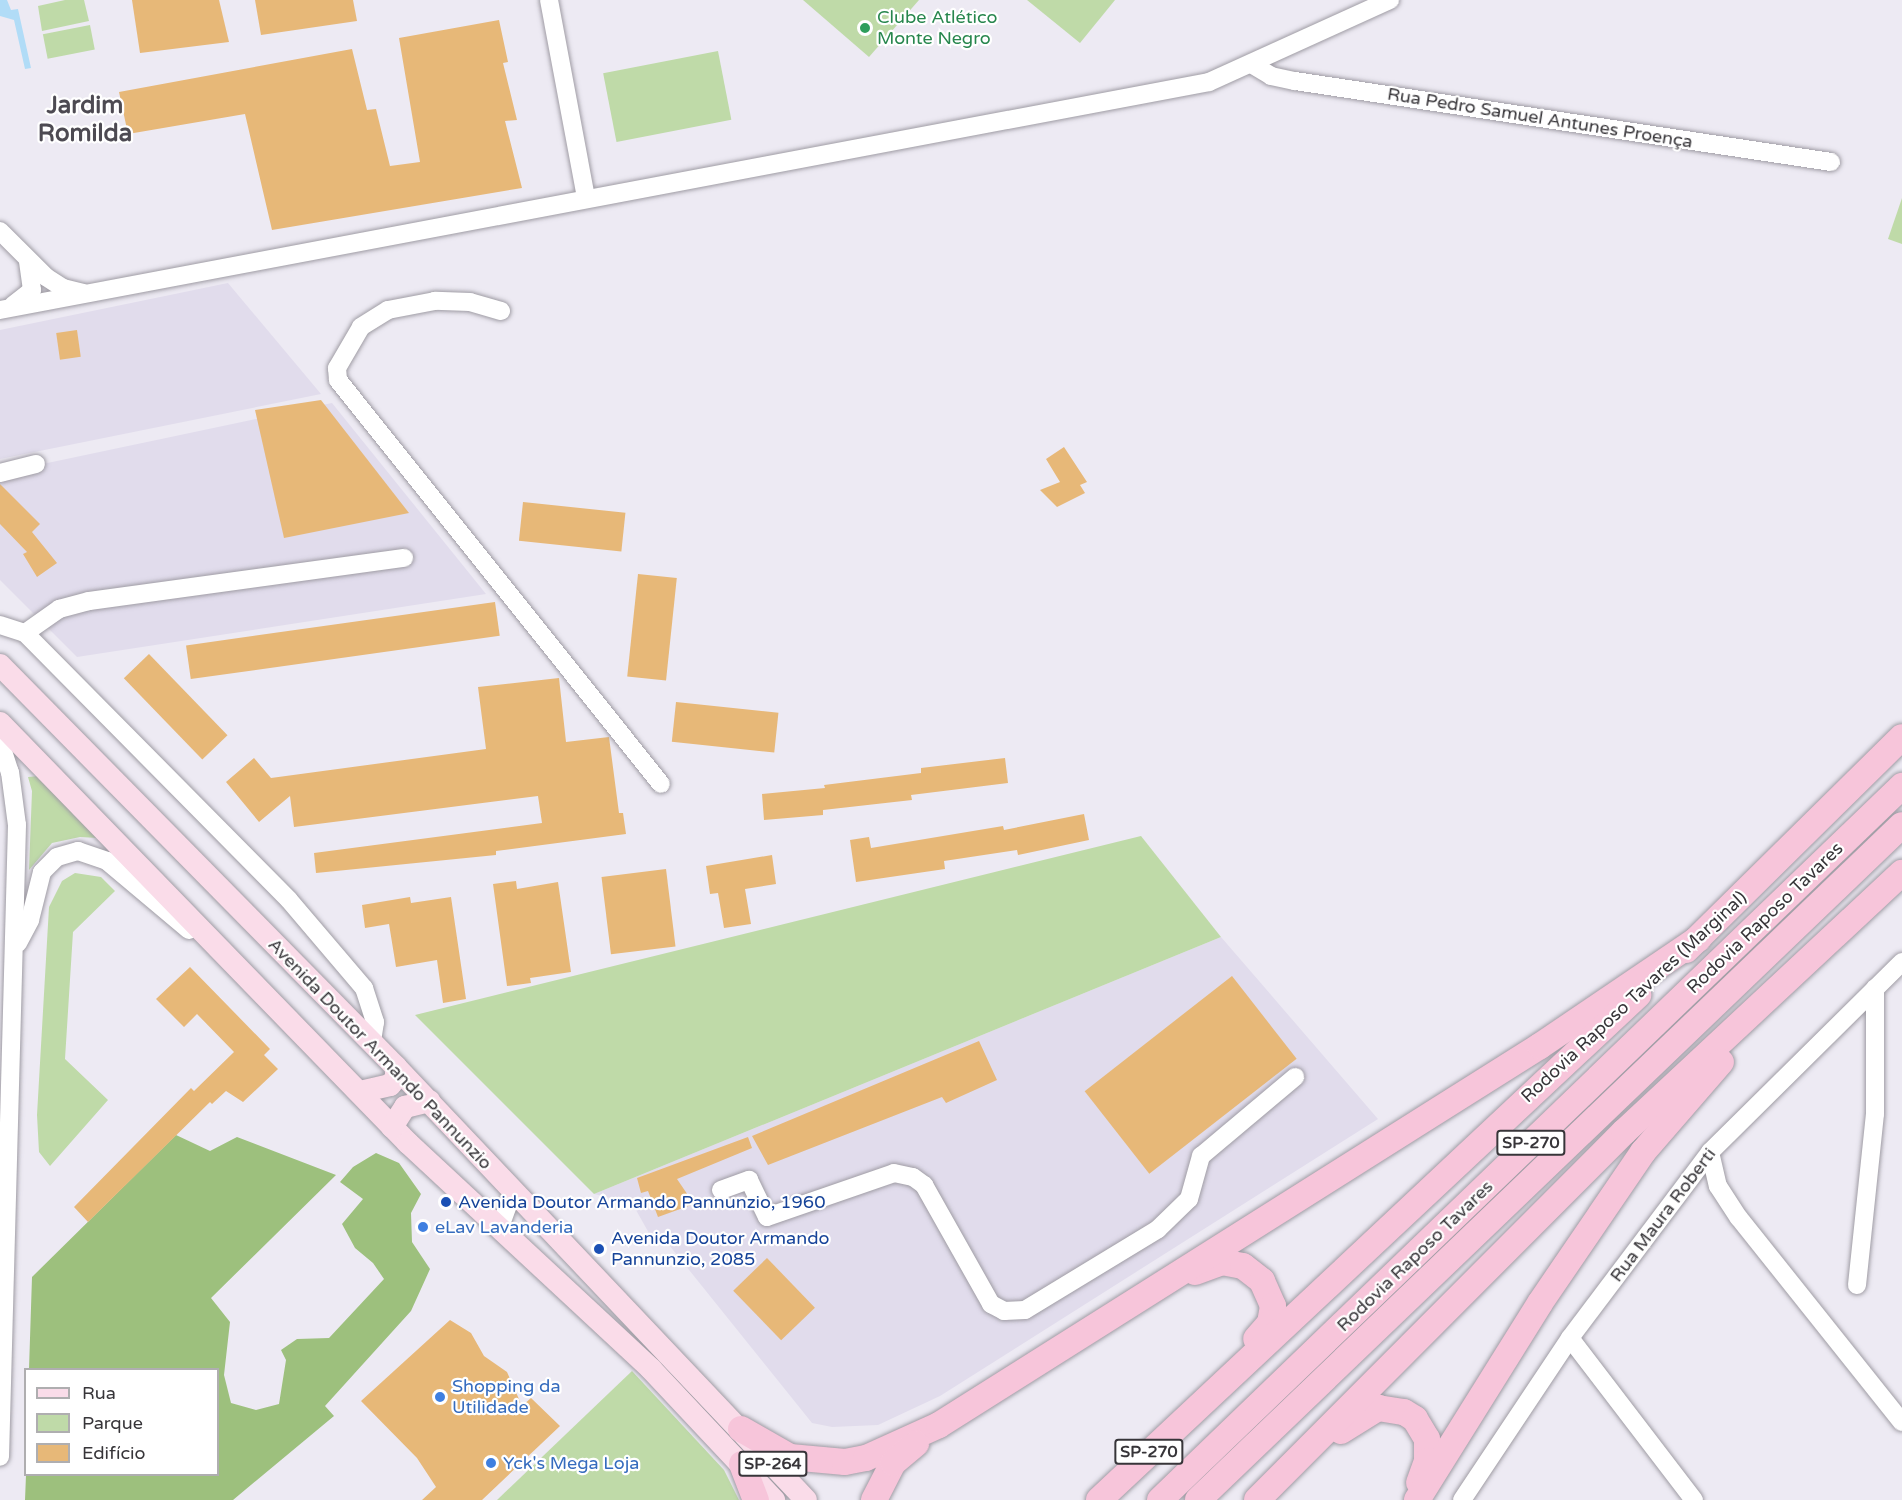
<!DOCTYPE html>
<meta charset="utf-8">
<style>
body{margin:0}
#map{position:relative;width:1902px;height:1500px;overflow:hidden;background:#edeaf3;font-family:"Varela Round",sans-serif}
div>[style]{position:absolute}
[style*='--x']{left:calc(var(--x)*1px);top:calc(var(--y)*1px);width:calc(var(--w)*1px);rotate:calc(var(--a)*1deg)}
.built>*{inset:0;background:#e1dcec}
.green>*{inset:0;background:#bfdaa8;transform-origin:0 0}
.forest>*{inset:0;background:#9dc07d}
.water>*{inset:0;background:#b1dcf7}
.building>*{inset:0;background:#e7b878;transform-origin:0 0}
.roads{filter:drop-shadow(0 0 2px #9f9ca4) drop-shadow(0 0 2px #9f9ca4)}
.minor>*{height:18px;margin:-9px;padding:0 9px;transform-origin:9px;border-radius:9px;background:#fff}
.major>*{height:22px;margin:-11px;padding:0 11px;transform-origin:11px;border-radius:11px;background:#fadce9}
.highway>*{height:26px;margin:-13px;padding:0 13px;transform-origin:13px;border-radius:13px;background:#f7c5da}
.dots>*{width:16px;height:16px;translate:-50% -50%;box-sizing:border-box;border:3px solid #fff;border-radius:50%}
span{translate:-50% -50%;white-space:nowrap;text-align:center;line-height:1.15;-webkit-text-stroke:4.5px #fff;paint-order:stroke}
.shield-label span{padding:2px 4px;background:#fff;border:2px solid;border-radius:4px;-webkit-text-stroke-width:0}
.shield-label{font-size:16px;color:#373539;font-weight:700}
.leisure-label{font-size:18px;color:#27864d}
.left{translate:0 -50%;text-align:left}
.street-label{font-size:18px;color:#373539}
.transit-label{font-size:18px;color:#164399}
.shop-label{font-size:18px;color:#366cbe}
.district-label{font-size:24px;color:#4d4a52;font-weight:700}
.legend{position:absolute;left:24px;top:1368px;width:195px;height:108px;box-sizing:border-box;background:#fff;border:2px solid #afaeb0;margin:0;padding:8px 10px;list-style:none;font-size:18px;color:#373539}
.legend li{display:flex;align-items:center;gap:12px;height:30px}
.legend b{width:30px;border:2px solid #afaeb0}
</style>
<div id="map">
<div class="built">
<i style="clip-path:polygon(228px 283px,321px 394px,0 459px,0 330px)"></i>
<i style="clip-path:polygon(332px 403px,486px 594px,77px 657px,0 580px,0 473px)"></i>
<i style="clip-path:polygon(1221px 937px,1378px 1119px,940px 1396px,878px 1425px,832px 1427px,812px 1423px,665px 1240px,654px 1242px,632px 1203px,594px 1194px)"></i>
</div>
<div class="green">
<i style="clip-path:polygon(65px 0,84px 0,89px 21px,42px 31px,38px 6px)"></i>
<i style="clip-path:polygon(803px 0,919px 0,869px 57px)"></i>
<i style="clip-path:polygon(1027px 0,1115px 0,1080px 43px)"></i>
<i style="left:90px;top:25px;width:25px;height:48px;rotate:79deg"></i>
<i style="left:718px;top:51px;width:70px;height:117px;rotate:79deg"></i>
<i style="clip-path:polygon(1902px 198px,1902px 244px,1888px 239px)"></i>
<i style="clip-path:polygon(39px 776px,98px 838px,80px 837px,52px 843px,29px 870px,32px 791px,28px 777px)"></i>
<i style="clip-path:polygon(1141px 836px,1221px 937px,594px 1194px,415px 1015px)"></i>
<i style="clip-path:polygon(75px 873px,101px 877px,115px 891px,73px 932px,65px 1059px,108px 1100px,50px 1166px,39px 1152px,37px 1115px,49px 907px,62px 881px)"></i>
<i style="clip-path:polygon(632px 1371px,724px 1470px,739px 1500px,497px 1500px)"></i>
</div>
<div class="forest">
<i style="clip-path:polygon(176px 1135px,210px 1151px,237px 1137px,336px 1175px,211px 1298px,230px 1322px,224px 1375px,231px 1403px,256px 1410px,279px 1404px,286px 1360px,281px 1350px,297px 1339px,329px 1338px,384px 1279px,373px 1263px,355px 1248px,342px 1224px,363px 1199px,340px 1182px,353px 1167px,376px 1153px,399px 1163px,421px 1194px,411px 1213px,412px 1242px,430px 1269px,411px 1311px,325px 1406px,334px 1416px,233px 1500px,25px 1500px,26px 1475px,218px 1474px,218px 1370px,29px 1369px,32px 1277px)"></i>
</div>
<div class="water">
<i style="clip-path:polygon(0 0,7px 0,11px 10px,18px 9px,31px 68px,25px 69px,14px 20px,0 16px)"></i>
</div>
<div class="building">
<i style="clip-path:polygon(132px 0,219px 0,229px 42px,140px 53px)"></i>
<i style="clip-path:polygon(255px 0,353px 0,357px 21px,261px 35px)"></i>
<i style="clip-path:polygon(499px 20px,508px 62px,503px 63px,517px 120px,505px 121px,522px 188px,272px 230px,245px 114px,128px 134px,119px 92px,352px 49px,367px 110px,376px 109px,390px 166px,420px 162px,399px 38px)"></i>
<i style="left:77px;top:330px;width:27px;height:21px;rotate:82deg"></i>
<i style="clip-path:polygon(321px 400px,409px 513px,284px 538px,255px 410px)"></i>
<i style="clip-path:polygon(1064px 447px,1087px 482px,1080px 485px,1085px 493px,1057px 507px,1040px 490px,1060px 482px,1046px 459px)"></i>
<i style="clip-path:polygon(0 484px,40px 524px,32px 532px,57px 563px,37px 577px,23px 554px,27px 552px,0 524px)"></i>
<i style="left:523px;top:502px;width:103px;height:39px;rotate:6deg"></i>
<i style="left:638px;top:574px;width:39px;height:103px;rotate:6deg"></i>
<i style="left:495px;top:602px;width:34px;height:312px;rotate:82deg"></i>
<i style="left:149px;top:654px;width:113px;height:35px;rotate:46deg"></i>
<i style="clip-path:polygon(559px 678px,566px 742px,609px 737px,619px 813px,623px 813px,626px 834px,496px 851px,496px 855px,316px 873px,314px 853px,542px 823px,538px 796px,294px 827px,290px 796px,259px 822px,226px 782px,254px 758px,271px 778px,486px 749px,478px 687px)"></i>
<i style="left:676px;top:702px;width:103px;height:40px;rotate:6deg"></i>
<i style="clip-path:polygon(1005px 758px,1008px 783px,911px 795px,912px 800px,823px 810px,823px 815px,764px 820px,762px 794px,825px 788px,824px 785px,921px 773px,921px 768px)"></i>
<i style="clip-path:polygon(1084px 814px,1089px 840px,1018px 855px,1017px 850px,944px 861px,945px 869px,856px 882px,850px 840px,869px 837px,871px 848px,1003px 826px,1004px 830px)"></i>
<i style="clip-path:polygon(772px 855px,776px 884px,745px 889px,751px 924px,724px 928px,718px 893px,710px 894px,706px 866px)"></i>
<i style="left:666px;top:869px;width:78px;height:65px;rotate:83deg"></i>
<i style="clip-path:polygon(516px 881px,517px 889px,558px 882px,571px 972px,530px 978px,531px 983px,507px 986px,493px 884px)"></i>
<i style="clip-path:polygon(410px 897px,411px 903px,451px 897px,466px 999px,443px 1003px,437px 960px,396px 967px,389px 924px,365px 928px,362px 905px)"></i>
<i style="clip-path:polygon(190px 967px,270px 1049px,264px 1055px,278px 1069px,243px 1102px,226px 1091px,212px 1104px,210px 1102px,88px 1222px,74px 1207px,191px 1088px,194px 1091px,234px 1052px,197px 1014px,184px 1027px,156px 999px)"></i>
<i style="left:1232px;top:976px;width:105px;height:187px;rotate:52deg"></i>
<i style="clip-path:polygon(979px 1041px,997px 1080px,946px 1103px,942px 1097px,768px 1165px,752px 1136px)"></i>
<i style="clip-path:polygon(748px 1137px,752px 1148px,677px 1179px,694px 1204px,658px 1217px,648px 1191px,641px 1193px,637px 1178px)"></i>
<i style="left:767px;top:1258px;width:69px;height:47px;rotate:46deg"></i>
<i style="clip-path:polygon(450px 1320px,471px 1333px,484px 1356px,507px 1372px,522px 1406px,531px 1398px,560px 1426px,482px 1500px,422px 1500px,436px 1487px,417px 1458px,361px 1401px)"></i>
</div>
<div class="roads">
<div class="minor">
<i style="--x:549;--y:0;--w:201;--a:79.4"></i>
<i style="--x:1253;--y:65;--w:21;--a:31"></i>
<i style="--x:1271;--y:76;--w:25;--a:12"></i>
<i style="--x:1295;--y:81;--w:542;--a:8.59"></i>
<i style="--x:0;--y:231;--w:65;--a:45"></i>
<i style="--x:46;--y:277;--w:20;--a:33"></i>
<i style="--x:63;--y:288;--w:21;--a:14"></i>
<i style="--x:13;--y:305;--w:24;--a:-38"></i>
<i style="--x:32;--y:290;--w:30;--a:-98"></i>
<i style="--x:0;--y:310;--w:1230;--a:-10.68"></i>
<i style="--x:1209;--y:82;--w:199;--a:-24.4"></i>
<i style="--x:501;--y:311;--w:32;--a:-164"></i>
<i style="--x:470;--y:302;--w:35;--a:-178"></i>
<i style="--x:435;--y:301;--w:48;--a:169.2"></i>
<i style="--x:388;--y:310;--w:32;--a:148"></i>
<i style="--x:361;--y:327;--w:48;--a:120.3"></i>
<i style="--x:337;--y:368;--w:12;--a:85"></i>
<i style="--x:338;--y:380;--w:517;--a:51.36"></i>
<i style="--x:0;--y:473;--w:37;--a:-14"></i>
<i style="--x:0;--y:625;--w:26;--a:18"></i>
<i style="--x:25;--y:633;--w:375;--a:45.3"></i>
<i style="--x:289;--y:900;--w:116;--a:49.6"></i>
<i style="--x:364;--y:988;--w:36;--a:72"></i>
<i style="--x:375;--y:1022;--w:20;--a:99"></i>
<i style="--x:25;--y:633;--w:42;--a:-35.2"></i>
<i style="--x:59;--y:609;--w:31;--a:-15"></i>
<i style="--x:89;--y:601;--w:318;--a:-7.8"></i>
<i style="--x:0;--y:742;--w:32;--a:72"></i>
<i style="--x:10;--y:772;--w:53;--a:82.5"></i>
<i style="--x:17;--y:825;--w:632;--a:91.54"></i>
<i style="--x:18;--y:943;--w:26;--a:-62"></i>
<i style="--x:30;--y:920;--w:49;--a:-76"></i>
<i style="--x:42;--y:872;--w:21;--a:-45"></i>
<i style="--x:57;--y:857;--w:22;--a:-16"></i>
<i style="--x:78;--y:851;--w:31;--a:19"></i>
<i style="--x:107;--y:861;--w:107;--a:40.1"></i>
<i style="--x:1710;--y:1152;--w:35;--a:77"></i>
<i style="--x:1718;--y:1186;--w:38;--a:57"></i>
<i style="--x:1739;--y:1218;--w:261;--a:51.4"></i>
<i style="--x:721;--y:1190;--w:30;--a:-20"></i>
<i style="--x:749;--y:1180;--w:41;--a:64.1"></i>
<i style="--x:767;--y:1217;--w:134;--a:-19.1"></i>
<i style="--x:894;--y:1173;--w:19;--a:12"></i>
<i style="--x:913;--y:1177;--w:14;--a:36"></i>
<i style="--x:924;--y:1185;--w:137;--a:60.6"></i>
<i style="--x:991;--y:1304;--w:15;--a:28"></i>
<i style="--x:1004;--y:1311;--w:21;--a:-3"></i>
<i style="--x:1025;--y:1310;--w:156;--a:-31.3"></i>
<i style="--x:1158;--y:1229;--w:43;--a:-44.1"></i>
<i style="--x:1189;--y:1199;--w:45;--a:-74.4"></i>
<i style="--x:1201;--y:1156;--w:123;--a:-40"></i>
<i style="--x:500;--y:1227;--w:37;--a:-70"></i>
<i style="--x:1857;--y:1285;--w:172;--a:-84"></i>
<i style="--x:1875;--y:1114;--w:126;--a:-90"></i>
<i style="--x:1570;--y:1338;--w:204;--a:52.6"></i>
<i style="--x:1462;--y:1500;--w:195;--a:-56.3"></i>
<i style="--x:1570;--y:1338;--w:233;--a:-53"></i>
<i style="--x:1710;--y:1152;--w:270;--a:-44.7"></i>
</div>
<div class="major">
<i style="--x:0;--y:665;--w:564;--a:45.43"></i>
<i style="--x:396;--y:1067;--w:596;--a:46.56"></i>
<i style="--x:0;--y:723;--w:586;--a:45.83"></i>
<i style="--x:408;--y:1143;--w:332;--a:42.9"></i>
<i style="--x:651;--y:1369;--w:180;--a:46.8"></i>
<i style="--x:360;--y:1092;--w:31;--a:-13"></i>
<i style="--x:390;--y:1085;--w:9;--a:-49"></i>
<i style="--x:396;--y:1078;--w:11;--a:-90"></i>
<i style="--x:392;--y:1127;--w:24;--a:-57"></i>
<i style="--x:405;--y:1107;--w:25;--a:-14"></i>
</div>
<div class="highway">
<i style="--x:1686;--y:950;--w:303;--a:-44.6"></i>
<i style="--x:1195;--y:1272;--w:29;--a:-20"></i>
<i style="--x:1222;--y:1262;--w:21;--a:11"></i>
<i style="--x:1243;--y:1266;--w:24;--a:38"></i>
<i style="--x:1262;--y:1281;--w:27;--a:66"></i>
<i style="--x:1273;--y:1306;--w:17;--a:100"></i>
<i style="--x:1270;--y:1323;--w:21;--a:131"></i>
<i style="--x:741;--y:1429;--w:56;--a:29.7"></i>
<i style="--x:790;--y:1457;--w:55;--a:5.2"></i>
<i style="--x:845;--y:1462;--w:21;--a:-11"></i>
<i style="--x:866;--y:1458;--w:80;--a:-24.3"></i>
<i style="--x:939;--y:1425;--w:711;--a:-32.24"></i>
<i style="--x:1540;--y:1046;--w:191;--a:-34.1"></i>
<i style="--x:1341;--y:1431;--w:44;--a:-31.9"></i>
<i style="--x:1378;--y:1408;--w:26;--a:9"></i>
<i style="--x:1404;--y:1412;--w:13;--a:32"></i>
<i style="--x:1415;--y:1419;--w:23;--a:59"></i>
<i style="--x:1427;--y:1439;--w:22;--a:90"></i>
<i style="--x:1427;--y:1461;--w:23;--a:110"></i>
<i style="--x:742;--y:1464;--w:39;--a:69"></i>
<i style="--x:874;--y:1500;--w:42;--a:-62.8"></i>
<i style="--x:893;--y:1463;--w:30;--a:-40"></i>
<i style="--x:1099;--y:1500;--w:739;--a:-43.13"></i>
<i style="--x:1160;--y:1500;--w:1030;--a:-43.9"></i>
<i style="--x:1198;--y:1500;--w:975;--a:-43.8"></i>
<i style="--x:1257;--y:1500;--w:520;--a:-45.08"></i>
<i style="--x:1624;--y:1132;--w:380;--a:-43"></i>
<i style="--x:1417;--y:1500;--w:232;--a:-58"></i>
<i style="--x:1540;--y:1303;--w:183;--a:-55.7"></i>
<i style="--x:1643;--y:1152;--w:119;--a:-49.1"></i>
</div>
</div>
<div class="dots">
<i style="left:865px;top:28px;background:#2e9e5b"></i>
<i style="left:446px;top:1202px;background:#1a4fb4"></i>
<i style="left:423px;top:1227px;background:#3f7fe0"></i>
<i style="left:599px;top:1249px;background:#1a4fb4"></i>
<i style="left:440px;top:1397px;background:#3f7fe0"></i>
<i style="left:491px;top:1463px;background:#3f7fe0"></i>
</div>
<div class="shield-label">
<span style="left:1531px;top:1143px">SP-270</span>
<span style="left:1149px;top:1452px">SP-270</span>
<span style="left:773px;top:1464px">SP-264</span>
</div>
<div class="leisure-label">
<span class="left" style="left:877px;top:28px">Clube Atlético<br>Monte Negro</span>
</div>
<div class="street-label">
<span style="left:1540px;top:118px;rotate:9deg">Rua Pedro Samuel Antunes Proença</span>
<span style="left:1765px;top:918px;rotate:-44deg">Rodovia Raposo Tavares</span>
<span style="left:1634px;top:997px;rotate:-43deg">Rodovia Raposo Tavares (Marginal)</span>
<span style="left:380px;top:1054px;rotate:46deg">Avenida Doutor Armando Pannunzio</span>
<span style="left:1663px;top:1215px;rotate:-53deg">Rua Maura Roberti</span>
<span style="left:1415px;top:1256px;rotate:-44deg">Rodovia Raposo Tavares</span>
</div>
<div class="transit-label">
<span class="left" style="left:458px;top:1202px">Avenida Doutor Armando Pannunzio, 1960</span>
<span class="left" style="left:611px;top:1249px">Avenida Doutor Armando<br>Pannunzio, 2085</span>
</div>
<div class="shop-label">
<span class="left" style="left:435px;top:1227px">eLav Lavanderia</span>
<span class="left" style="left:452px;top:1397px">Shopping da<br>Utilidade</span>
<span class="left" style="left:503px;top:1463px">Yck's Mega Loja</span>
</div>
<div class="district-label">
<span style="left:85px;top:120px">Jardim<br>Romilda</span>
</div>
<ul class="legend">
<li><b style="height:8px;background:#fadce9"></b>Rua</li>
<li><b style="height:16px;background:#bfdaa8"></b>Parque</li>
<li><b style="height:16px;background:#e7b878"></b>Edifício</li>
</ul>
</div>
